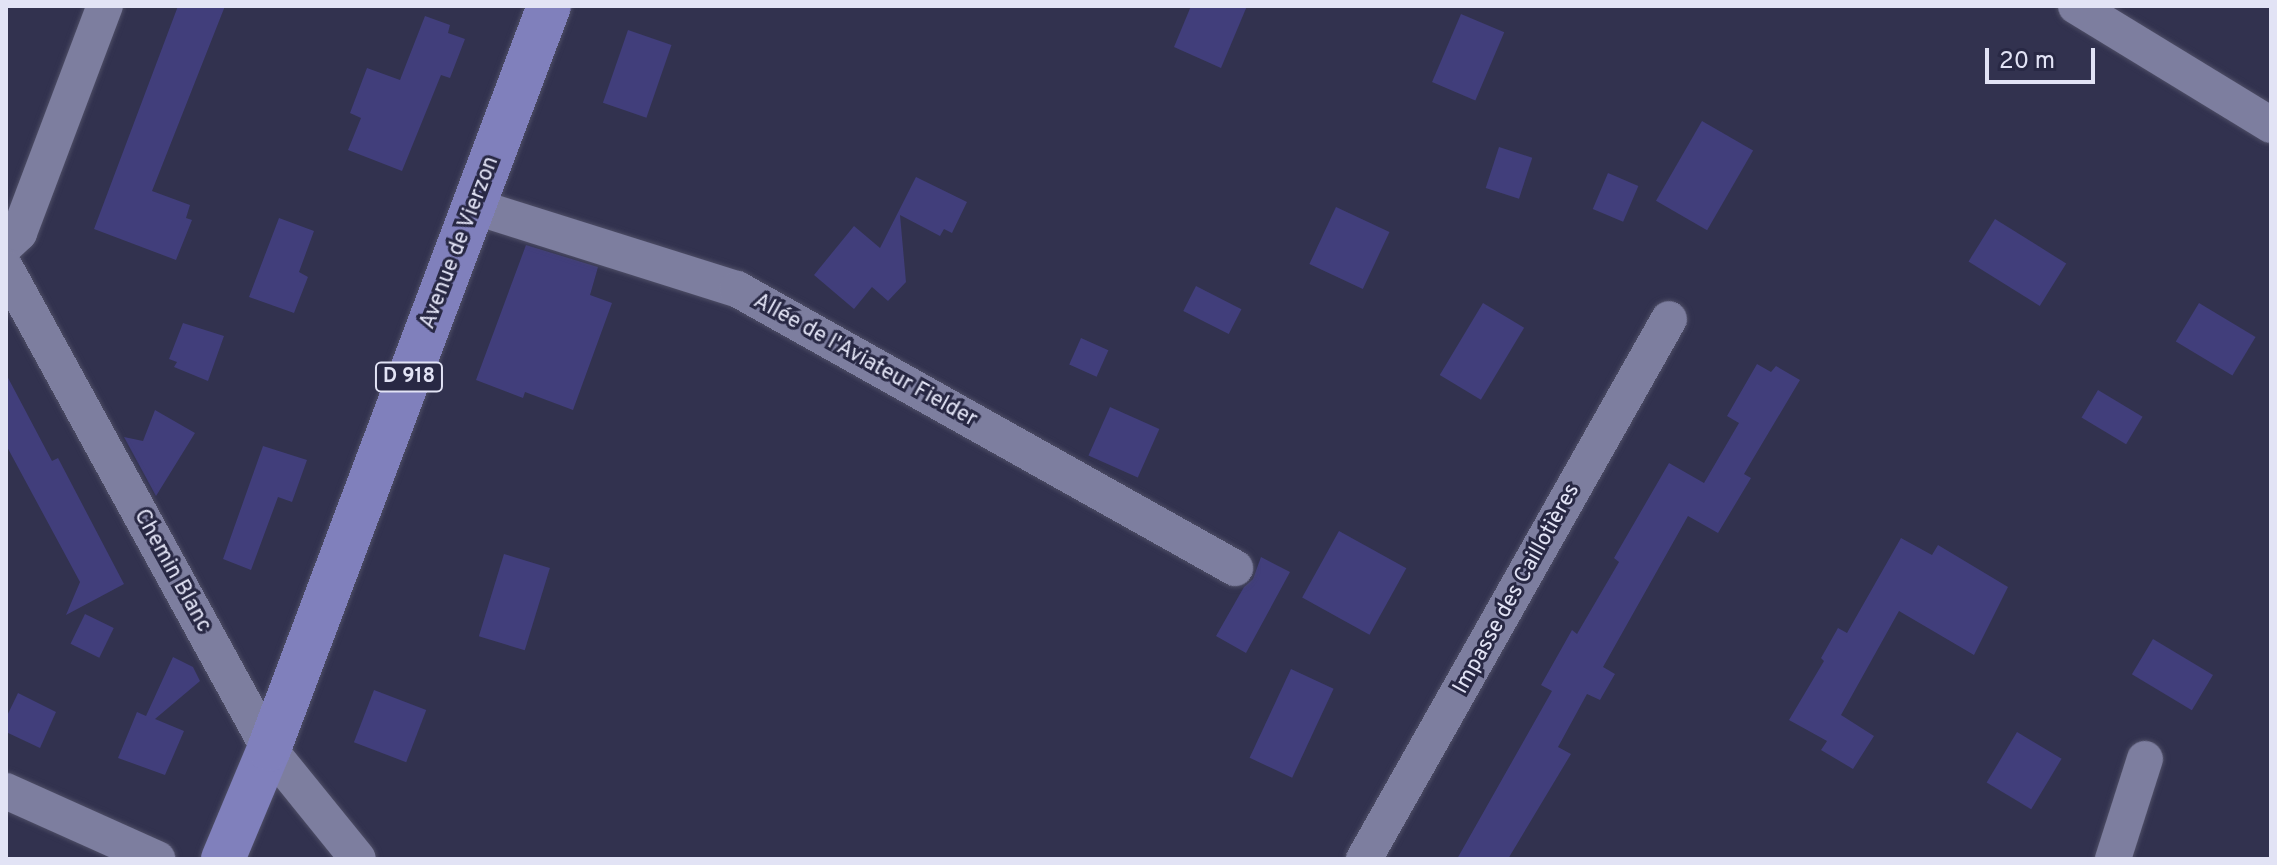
<!DOCTYPE html>
<meta charset="utf-8">
<style>
body{margin:0}
#map{position:relative;width:2277px;height:865px;overflow:hidden;background:#32324f;font-family:Overpass,sans-serif}
div>[style]{position:absolute}
[style*='--x']{left:calc(var(--x)*1px);top:calc(var(--y)*1px);width:calc(var(--w)*1px);rotate:calc(var(--a)*1deg)}
.building>*{inset:0;background:#413e7b;transform-origin:0 0}
.roads{filter:drop-shadow(0 0 2px #4e4e66) drop-shadow(0 0 2px #4e4e66)}
.minor>*{height:36px;margin:-18px;padding:0 18px;transform-origin:18px;border-radius:18px;background:#7d7e9f}
.major>*{height:44px;margin:-22px;padding:0 22px;transform-origin:22px;border-radius:22px;background:#8080bc}
span{translate:-50% -50%;white-space:nowrap;text-align:center;line-height:1.15;-webkit-text-stroke:6px #282844;paint-order:stroke}
.shield-label span{padding:2px 6px;background:#282844;border:2px solid;border-radius:6px;-webkit-text-stroke-width:0}
.shield-label{font-size:20px;color:#e2e3f5;font-weight:700}
.street-label{font-size:22px;color:#e2e3f5}
.frame{position:absolute;inset:0;border:8px solid #e2e3f5;pointer-events:none}
.scale{position:absolute;left:1985px;top:48px;width:110px;height:36px;box-sizing:border-box;border:4px solid #e2e3f5;border-top:0;padding-left:10px;font-size:24px;line-height:28px;white-space:nowrap;color:#e2e3f5;-webkit-text-stroke:6px #282844;paint-order:stroke}
</style>
<div id="map">
<div class="building">
<i style="clip-path:polygon(178px 6px,225px 6px,152px 191px,190px 205px,186px 218px,192px 220px,176px 260px,94px 229px)"></i>
<i style="clip-path:polygon(1191px 6px,1247px 6px,1221px 68px,1174px 47px)"></i>
<i style="left:1461px;top:14px;width:47px;height:74px;rotate:23deg"></i>
<i style="clip-path:polygon(425px 16px,450px 25px,448px 33px,465px 39px,450px 78px,441px 75px,402px 171px,348px 150px,361px 118px,350px 113px,367px 68px,400px 80px)"></i>
<i style="left:628px;top:30px;width:46px;height:77px;rotate:19deg"></i>
<i style="left:1702px;top:121px;width:59px;height:92px;rotate:30deg"></i>
<i style="left:1499px;top:147px;width:35px;height:43px;rotate:18deg"></i>
<i style="left:1608px;top:173px;width:33px;height:39px;rotate:23deg"></i>
<i style="clip-path:polygon(916px 177px,967px 202px,952px 233px,944px 229px,940px 236px,900px 215px,906px 282px,888px 301px,872px 287px,854px 309px,814px 275px,854px 226px,880px 248px)"></i>
<i style="left:1336px;top:207px;width:59px;height:63px;rotate:25deg"></i>
<i style="clip-path:polygon(279px 218px,314px 231px,299px 272px,308px 277px,294px 313px,249px 297px)"></i>
<i style="left:1995px;top:219px;width:84px;height:50px;rotate:32deg"></i>
<i style="clip-path:polygon(526px 245px,598px 267px,590px 295px,612px 303px,573px 410px,525px 392px,523px 398px,476px 380px)"></i>
<i style="left:1196px;top:286px;width:51px;height:28px;rotate:27deg"></i>
<i style="left:1483px;top:303px;width:48px;height:84px;rotate:31deg"></i>
<i style="left:2199px;top:303px;width:66px;height:45px;rotate:31deg"></i>
<i style="clip-path:polygon(183px 323px,224px 336px,208px 381px,174px 367px,177px 362px,169px 359px)"></i>
<i style="left:1081px;top:338px;width:30px;height:29px;rotate:24deg"></i>
<i style="clip-path:polygon(1757px 364px,1771px 372px,1776px 366px,1800px 380px,1744px 474px,1751px 478px,1718px 533px,1688px 516px,1603px 667px,1615px 674px,1600px 700px,1587px 694px,1558px 747px,1571px 754px,1508px 859px,1457px 859px,1552px 691px,1541px 685px,1572px 630px,1577px 634px,1619px 562px,1614px 558px,1669px 463px,1704px 483px,1739px 423px,1727px 416px)"></i>
<i style="clip-path:polygon(6px 374px,52px 461px,58px 458px,124px 584px,66px 615px,80px 582px,6px 445px)"></i>
<i style="left:2098px;top:390px;width:52px;height:32px;rotate:31deg"></i>
<i style="left:1110px;top:407px;width:54px;height:53px;rotate:24deg"></i>
<i style="clip-path:polygon(155px 410px,195px 433px,156px 496px,124px 437px,143px 441px)"></i>
<i style="clip-path:polygon(263px 446px,307px 460px,292px 502px,278px 497px,251px 570px,223px 559px)"></i>
<i style="left:1339px;top:531px;width:77px;height:76px;rotate:29deg"></i>
<i style="clip-path:polygon(1901px 538px,1932px 555px,1938px 545px,2008px 587px,1974px 655px,1899px 611px,1841px 715px,1874px 736px,1853px 769px,1821px 750px,1827px 741px,1789px 720px,1824px 661px,1821px 658px,1838px 628px,1847px 633px)"></i>
<i style="left:504px;top:554px;width:48px;height:86px;rotate:17deg"></i>
<i style="clip-path:polygon(1261px 557px,1290px 572px,1246px 653px,1216px 636px,1244px 587px,1253px 579px)"></i>
<i style="left:85px;top:614px;width:32px;height:33px;rotate:26deg"></i>
<i style="left:2153px;top:639px;width:70px;height:41px;rotate:31deg"></i>
<i style="clip-path:polygon(173px 657px,193px 667px,200px 681px,155px 719px,184px 731px,165px 775px,118px 758px,137px 712px,146px 716px)"></i>
<i style="left:1291px;top:669px;width:47px;height:98px;rotate:25deg"></i>
<i style="left:374px;top:690px;width:56px;height:56px;rotate:21deg"></i>
<i style="clip-path:polygon(18px 693px,56px 712px,40px 748px,6px 732px,6px 718px)"></i>
<i style="left:2017px;top:732px;width:52px;height:59px;rotate:31deg"></i>
</div>
<div class="roads">
<div class="minor">
<i style="--x:2076;--y:6;--w:228;--a:31.4"></i>
<i style="--x:473;--y:206;--w:277;--a:17.5"></i>
<i style="--x:737;--y:289;--w:571;--a:29.26"></i>
<i style="--x:6;--y:245;--w:18;--a:-43"></i>
<i style="--x:19;--y:233;--w:243;--a:-69.3"></i>
<i style="--x:6;--y:269;--w:547;--a:61.28"></i>
<i style="--x:269;--y:749;--w:141;--a:51"></i>
<i style="--x:6;--y:791;--w:166;--a:24.2"></i>
<i style="--x:1364;--y:859;--w:620;--a:-60.54"></i>
<i style="--x:2113;--y:859;--w:105;--a:-72.3"></i>
</div>
<div class="major">
<i style="--x:223;--y:859;--w:119;--a:-67.3"></i>
<i style="--x:269;--y:749;--w:794;--a:-69.35"></i>
</div>
</div>
<div class="shield-label">
<span style="left:409px;top:377px">D 918</span>
</div>
<div class="street-label">
<span style="left:460px;top:243px;rotate:-69deg">Avenue de Vierzon</span>
<span style="left:865px;top:361px;rotate:29deg">Allée de l'Aviateur Fielder</span>
<span style="left:172px;top:571px;rotate:61deg">Chemin Blanc</span>
<span style="left:1517px;top:589px;rotate:-61deg">Impasse des Caillotières</span>
</div>
<div class="frame"></div>
<div class="scale">20 m</div>
</div>
